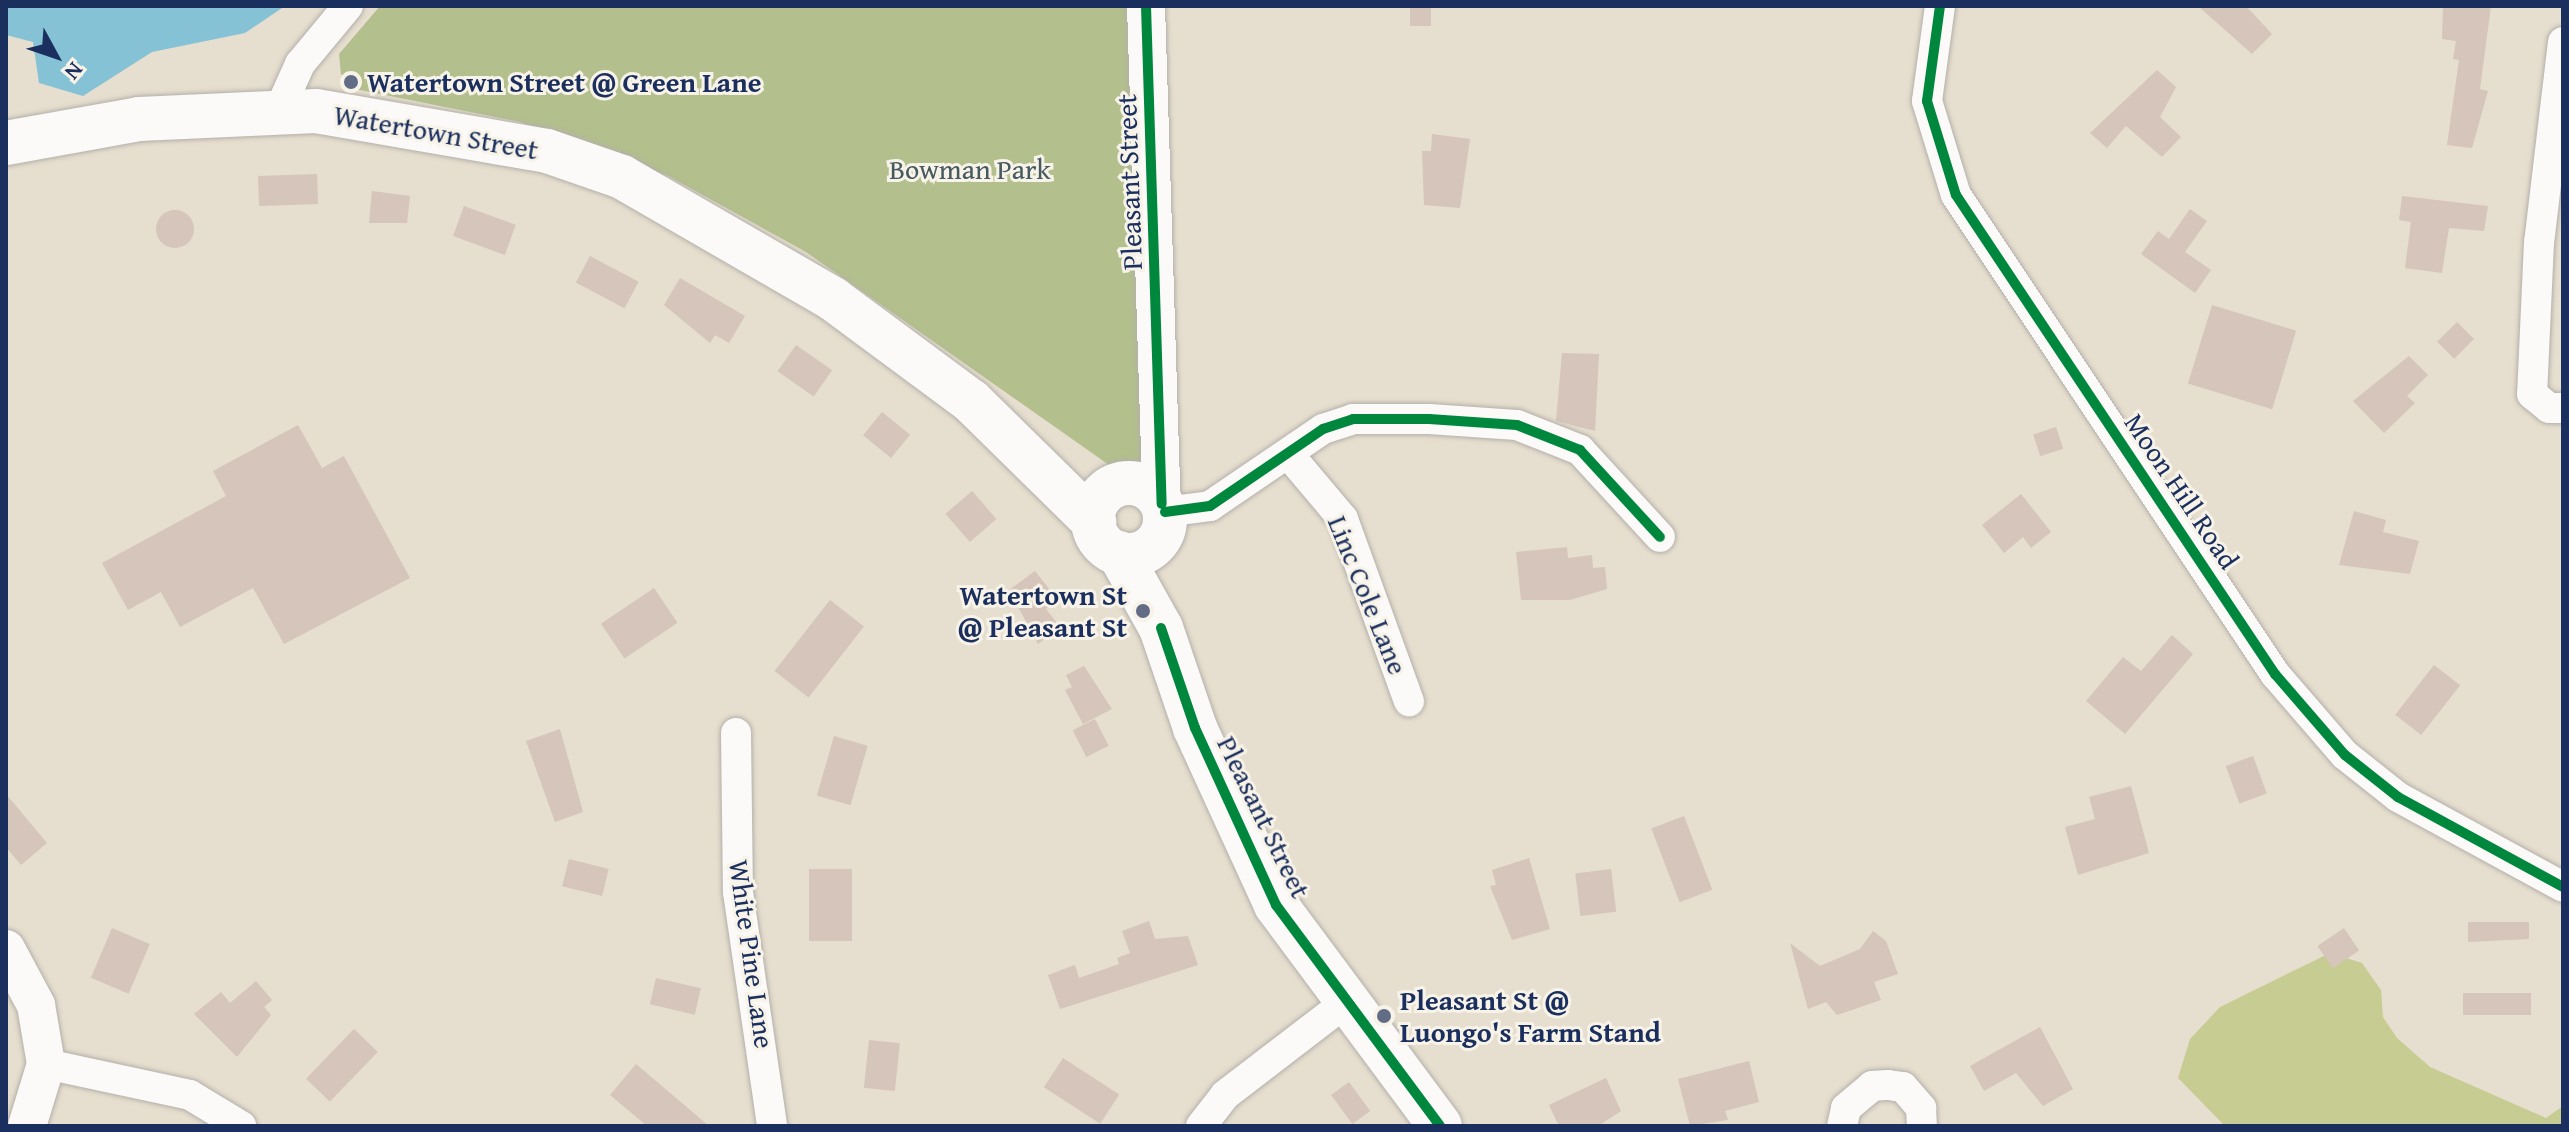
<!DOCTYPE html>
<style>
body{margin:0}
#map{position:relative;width:2569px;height:1132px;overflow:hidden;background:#e6dece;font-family:"Gentium Book Plus",serif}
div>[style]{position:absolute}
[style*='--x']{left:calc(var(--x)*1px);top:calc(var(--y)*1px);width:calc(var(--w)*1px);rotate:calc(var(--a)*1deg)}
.green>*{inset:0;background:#c7cc92}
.forest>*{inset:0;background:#b3bf8d}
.water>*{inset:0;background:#86c2d6}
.building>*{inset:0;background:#d5c5ba;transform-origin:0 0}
.round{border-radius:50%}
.roads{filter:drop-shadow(0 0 2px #b3b0aa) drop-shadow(0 0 2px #b3b0aa)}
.minor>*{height:30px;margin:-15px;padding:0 15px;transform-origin:15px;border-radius:15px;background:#fbfaf8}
.tertiary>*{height:38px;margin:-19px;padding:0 19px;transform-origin:19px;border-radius:19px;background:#fbfaf8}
.primary>*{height:44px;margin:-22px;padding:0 22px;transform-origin:22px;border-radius:22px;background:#fbfaf8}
.primary>.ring{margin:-22px;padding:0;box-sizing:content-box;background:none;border:44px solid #fbfaf8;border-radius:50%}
.cycleway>*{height:10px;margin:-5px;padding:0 5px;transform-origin:5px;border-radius:5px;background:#00873e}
.dots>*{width:22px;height:22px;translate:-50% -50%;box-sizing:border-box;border:4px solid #f7f3e8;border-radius:50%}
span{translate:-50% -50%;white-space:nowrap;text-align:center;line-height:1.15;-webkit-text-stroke:6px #f7f3e8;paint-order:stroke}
.poi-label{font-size:28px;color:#1b2f5e;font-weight:700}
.left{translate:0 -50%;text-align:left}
.right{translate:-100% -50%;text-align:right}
.street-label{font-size:28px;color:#1b2f5e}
.park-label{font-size:28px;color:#475a5f}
.frame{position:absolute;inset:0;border:8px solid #1b2f5e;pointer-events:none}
.north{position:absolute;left:16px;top:16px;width:80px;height:80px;-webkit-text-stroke:6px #f7f3e8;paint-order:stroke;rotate:130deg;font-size:22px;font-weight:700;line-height:32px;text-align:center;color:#1b2f5e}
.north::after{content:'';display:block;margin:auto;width:28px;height:36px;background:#1b2f5e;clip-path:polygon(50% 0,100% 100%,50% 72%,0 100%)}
</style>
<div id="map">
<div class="green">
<i style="clip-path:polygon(2330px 953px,2362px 963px,2381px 990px,2383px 1017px,2397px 1038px,2430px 1067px,2546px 1118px,2563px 1106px,2563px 1126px,2225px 1126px,2178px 1078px,2190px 1039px,2220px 1007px)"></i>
</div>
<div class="forest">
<i style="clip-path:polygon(380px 6px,1127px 6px,1142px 461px,1119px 472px,806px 252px,668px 176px,520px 122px,355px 89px,341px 74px,339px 54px)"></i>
</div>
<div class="water">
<i style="clip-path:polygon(6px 6px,285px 6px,245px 33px,152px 52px,83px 96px,39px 83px,33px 42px,6px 35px)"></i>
</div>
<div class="building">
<i style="left:1410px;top:6px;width:21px;height:20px"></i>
<i style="clip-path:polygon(2198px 6px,2246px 6px,2272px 34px,2252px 54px)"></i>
<i style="clip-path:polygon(2443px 6px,2491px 6px,2480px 89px,2488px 91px,2472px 148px,2447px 145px,2459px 60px,2453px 59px,2456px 41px,2442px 39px)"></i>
<i style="clip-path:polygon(2157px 70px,2176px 87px,2160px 117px,2181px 137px,2162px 157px,2126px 126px,2107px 148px,2090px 133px)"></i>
<i style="clip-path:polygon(1432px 134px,1470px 139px,1460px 208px,1424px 205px,1422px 151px,1431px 151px)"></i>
<i style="left:317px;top:174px;width:30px;height:59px;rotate:88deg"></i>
<i style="clip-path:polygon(372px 191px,410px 196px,407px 223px,369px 223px)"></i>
<i style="clip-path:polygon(2402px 196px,2488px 206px,2484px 231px,2449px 228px,2442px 273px,2405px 268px,2411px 222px,2399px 220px)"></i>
<i style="left:464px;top:206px;width:55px;height:32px;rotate:20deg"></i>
<i style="clip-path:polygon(2190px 209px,2207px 221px,2185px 252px,2211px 270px,2195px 293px,2141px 254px,2158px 231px,2169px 239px)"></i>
<i class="round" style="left:156px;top:210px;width:38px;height:38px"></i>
<i style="left:590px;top:256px;width:55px;height:30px;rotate:28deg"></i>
<i style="clip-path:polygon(680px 278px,745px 316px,729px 343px,715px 335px,710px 343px,664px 305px)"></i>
<i style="left:2212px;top:305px;width:88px;height:82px;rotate:17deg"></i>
<i style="left:2457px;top:322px;width:24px;height:28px;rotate:45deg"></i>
<i style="left:796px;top:345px;width:44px;height:32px;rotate:35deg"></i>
<i style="clip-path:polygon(1562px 353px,1599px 354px,1595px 431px,1556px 421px)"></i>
<i style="clip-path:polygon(2409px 356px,2428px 375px,2407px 396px,2415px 403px,2384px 433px,2353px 401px)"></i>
<i style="left:882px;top:412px;width:36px;height:30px;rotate:39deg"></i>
<i style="clip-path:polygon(298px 425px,322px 468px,344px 456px,410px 578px,284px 644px,253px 588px,180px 627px,161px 592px,128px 610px,102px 563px,226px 496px,213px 471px)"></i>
<i style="left:2056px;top:427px;width:23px;height:24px;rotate:72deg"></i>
<i style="left:972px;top:491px;width:37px;height:35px;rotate:49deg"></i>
<i style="clip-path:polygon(2021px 494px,2051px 532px,2031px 548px,2023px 537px,2004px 553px,1982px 525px)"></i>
<i style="clip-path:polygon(2354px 511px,2386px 520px,2383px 532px,2419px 541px,2410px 574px,2339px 565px)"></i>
<i style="clip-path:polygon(1567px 547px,1568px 558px,1592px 555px,1593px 568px,1605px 567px,1607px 589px,1570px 600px,1521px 600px,1516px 552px)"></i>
<i style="clip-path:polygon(1035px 571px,1058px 600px,1046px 609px,1060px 627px,1038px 644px,1009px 590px)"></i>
<i style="left:654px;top:588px;width:42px;height:64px;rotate:56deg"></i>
<i style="left:830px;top:600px;width:43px;height:90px;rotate:38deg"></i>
<i style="clip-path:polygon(2172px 635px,2193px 654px,2125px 734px,2086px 701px,2123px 657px,2141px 671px)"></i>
<i style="left:2434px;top:665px;width:33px;height:63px;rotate:38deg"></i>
<i style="clip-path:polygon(1084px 666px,1112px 709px,1083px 724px,1065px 690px,1072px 687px,1066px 675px)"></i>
<i style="left:1095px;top:719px;width:30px;height:25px;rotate:63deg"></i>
<i style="clip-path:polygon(560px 729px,583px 812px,555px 822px,526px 741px)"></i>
<i style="left:834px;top:736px;width:35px;height:62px;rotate:16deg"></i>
<i style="left:2253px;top:756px;width:40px;height:29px;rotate:70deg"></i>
<i style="clip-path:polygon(2131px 786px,2149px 853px,2078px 875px,2065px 827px,2095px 819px,2089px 797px)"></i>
<i style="clip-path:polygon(6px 794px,47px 843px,21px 865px,6px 847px)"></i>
<i style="left:1684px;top:816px;width:79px;height:35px;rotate:69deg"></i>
<i style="clip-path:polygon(1529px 858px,1550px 929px,1512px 940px,1490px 886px,1496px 885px,1492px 870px)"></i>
<i style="left:569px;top:859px;width:41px;height:28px;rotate:14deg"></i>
<i style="left:809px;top:869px;width:43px;height:72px"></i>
<i style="left:1611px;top:869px;width:43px;height:36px;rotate:83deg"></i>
<i style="clip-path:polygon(1149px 921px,1155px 939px,1188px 936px,1198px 965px,1060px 1009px,1048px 975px,1075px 965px,1079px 978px,1119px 964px,1117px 958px,1130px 953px,1122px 931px)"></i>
<i style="clip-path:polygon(2468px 922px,2529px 922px,2529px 939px,2468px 942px)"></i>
<i style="left:112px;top:928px;width:41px;height:54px;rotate:23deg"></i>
<i style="left:2344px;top:928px;width:27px;height:32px;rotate:56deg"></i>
<i style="clip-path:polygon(1873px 931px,1886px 941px,1898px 974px,1874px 982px,1881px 1000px,1837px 1015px,1826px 1002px,1808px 1009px,1790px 943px,1820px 966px,1860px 949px)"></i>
<i style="left:656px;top:978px;width:46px;height:27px;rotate:13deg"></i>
<i style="clip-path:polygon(256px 981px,272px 1000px,264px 1007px,271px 1015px,237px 1057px,194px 1014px,221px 992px,230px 1003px)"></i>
<i style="left:2531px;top:993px;width:22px;height:68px;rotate:90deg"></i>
<i style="clip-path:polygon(2040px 1027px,2073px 1089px,2043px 1106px,2016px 1073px,1984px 1091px,1970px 1066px)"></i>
<i style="left:354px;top:1029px;width:33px;height:69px;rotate:44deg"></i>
<i style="left:869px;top:1040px;width:31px;height:48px;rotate:6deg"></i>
<i style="left:1063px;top:1058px;width:67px;height:35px;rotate:33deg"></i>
<i style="clip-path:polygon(1749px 1061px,1759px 1102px,1725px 1111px,1728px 1120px,1690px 1126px,1678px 1079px)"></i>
<i style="clip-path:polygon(636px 1064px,709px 1126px,647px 1126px,610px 1095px)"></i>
<i style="clip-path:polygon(1606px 1078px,1621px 1111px,1598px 1126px,1559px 1126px,1549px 1105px)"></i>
<i style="left:1349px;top:1082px;width:36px;height:22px;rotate:54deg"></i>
</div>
<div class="roads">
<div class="minor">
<i style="--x:1940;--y:6;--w:96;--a:97.8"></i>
<i style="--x:1927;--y:101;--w:98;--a:72.9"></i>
<i style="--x:1956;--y:195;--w:576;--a:56.34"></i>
<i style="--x:2275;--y:674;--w:107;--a:49.2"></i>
<i style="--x:2345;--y:755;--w:68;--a:38.4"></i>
<i style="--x:2398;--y:797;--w:188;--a:28.6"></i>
<i style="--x:2563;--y:42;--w:201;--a:96.8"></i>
<i style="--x:2539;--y:242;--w:152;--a:92.6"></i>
<i style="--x:2532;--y:394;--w:22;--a:39"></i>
<i style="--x:2549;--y:408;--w:14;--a:0"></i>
<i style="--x:278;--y:113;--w:54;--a:-65.8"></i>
<i style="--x:300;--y:64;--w:75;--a:-50.4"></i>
<i style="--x:1290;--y:456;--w:82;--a:49.9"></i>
<i style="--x:1343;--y:519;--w:194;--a:70.1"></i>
<i style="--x:1165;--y:512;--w:45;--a:-7.6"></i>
<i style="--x:1210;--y:506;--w:137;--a:-34.3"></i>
<i style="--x:1323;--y:429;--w:32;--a:-18"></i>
<i style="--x:1353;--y:419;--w:76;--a:0"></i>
<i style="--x:1429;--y:419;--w:88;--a:3.9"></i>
<i style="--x:1517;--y:425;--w:68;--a:21.6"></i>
<i style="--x:1580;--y:450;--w:118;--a:47.4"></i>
<i style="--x:736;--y:733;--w:159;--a:89.3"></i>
<i style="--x:738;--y:892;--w:236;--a:81.7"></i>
<i style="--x:46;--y:1064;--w:147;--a:12.1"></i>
<i style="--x:190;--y:1095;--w:60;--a:31.3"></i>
<i style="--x:1201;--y:1126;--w:39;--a:-52"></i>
<i style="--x:1225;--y:1095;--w:156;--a:-37.5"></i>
<i style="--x:1842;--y:1126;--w:18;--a:-77"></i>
<i style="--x:1846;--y:1108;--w:34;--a:-40"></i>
<i style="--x:1872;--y:1086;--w:16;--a:-4"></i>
<i style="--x:1888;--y:1085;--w:15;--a:8"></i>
<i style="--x:1903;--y:1087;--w:28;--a:49"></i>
<i style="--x:1921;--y:1108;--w:18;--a:87"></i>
</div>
<div class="tertiary">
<i style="--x:1146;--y:6;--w:498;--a:88.2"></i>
<i style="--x:6;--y:949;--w:64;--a:61.8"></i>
<i style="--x:36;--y:1005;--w:60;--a:80.4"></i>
<i style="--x:46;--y:1064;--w:65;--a:107"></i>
</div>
<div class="primary">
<i style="--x:6;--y:143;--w:135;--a:-10.2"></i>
<i style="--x:139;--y:119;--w:177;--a:-2.6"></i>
<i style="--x:316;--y:111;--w:234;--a:9.8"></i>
<i style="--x:547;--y:151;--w:79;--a:19.1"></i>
<i style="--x:622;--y:177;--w:244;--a:30"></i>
<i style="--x:833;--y:299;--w:172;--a:36.5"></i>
<i style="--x:971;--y:401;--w:173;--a:44.5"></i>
<i class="ring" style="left:1093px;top:483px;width:28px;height:28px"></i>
<i style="--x:1119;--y:553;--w:86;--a:60.8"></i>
<i style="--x:1161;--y:628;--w:106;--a:71.2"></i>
<i style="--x:1195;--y:728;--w:195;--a:65.4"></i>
<i style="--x:1276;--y:905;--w:275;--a:53.4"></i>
</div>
</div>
<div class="cycleway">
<i style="--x:1146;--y:6;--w:498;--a:88.2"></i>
<i style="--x:1940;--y:6;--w:96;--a:97.8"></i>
<i style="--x:1927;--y:101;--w:98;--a:72.9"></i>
<i style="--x:1956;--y:195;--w:576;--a:56.34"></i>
<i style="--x:2275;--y:674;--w:107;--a:49.2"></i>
<i style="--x:2345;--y:755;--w:68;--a:38.4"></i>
<i style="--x:2398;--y:797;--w:188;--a:28.6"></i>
<i style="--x:1165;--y:512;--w:45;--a:-7.6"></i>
<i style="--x:1210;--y:506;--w:137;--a:-34.3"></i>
<i style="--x:1323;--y:429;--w:32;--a:-18"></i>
<i style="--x:1353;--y:419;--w:76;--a:0"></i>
<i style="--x:1429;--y:419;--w:88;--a:3.9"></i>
<i style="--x:1517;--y:425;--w:68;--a:21.6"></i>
<i style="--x:1580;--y:450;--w:118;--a:47.4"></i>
<i style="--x:1161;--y:628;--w:106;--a:71.2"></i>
<i style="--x:1195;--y:728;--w:195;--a:65.4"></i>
<i style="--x:1276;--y:905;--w:275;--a:53.4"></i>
</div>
<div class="dots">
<i style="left:351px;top:82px;background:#626c85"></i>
<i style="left:1143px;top:611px;background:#626c85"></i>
<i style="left:1384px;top:1016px;background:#626c85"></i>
</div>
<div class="poi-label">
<span class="left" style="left:367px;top:82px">Watertown Street @ Green Lane</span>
<span class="right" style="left:1127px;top:611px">Watertown St<br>@ Pleasant St</span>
<span class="left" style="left:1400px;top:1016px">Pleasant St @<br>Luongo's Farm Stand</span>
</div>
<div class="street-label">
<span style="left:436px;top:132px;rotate:10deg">Watertown Street</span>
<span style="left:1129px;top:182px;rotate:-92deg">Pleasant Street</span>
<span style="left:2182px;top:491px;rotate:56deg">Moon Hill Road</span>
<span style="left:1368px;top:595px;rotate:68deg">Linc Cole Lane</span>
<span style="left:1264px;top:817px;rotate:64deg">Pleasant Street</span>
<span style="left:752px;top:954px;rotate:82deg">White Pine Lane</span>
</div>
<div class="park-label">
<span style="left:970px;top:169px">Bowman Park</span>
</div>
<div class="frame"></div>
<div class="north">N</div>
</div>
